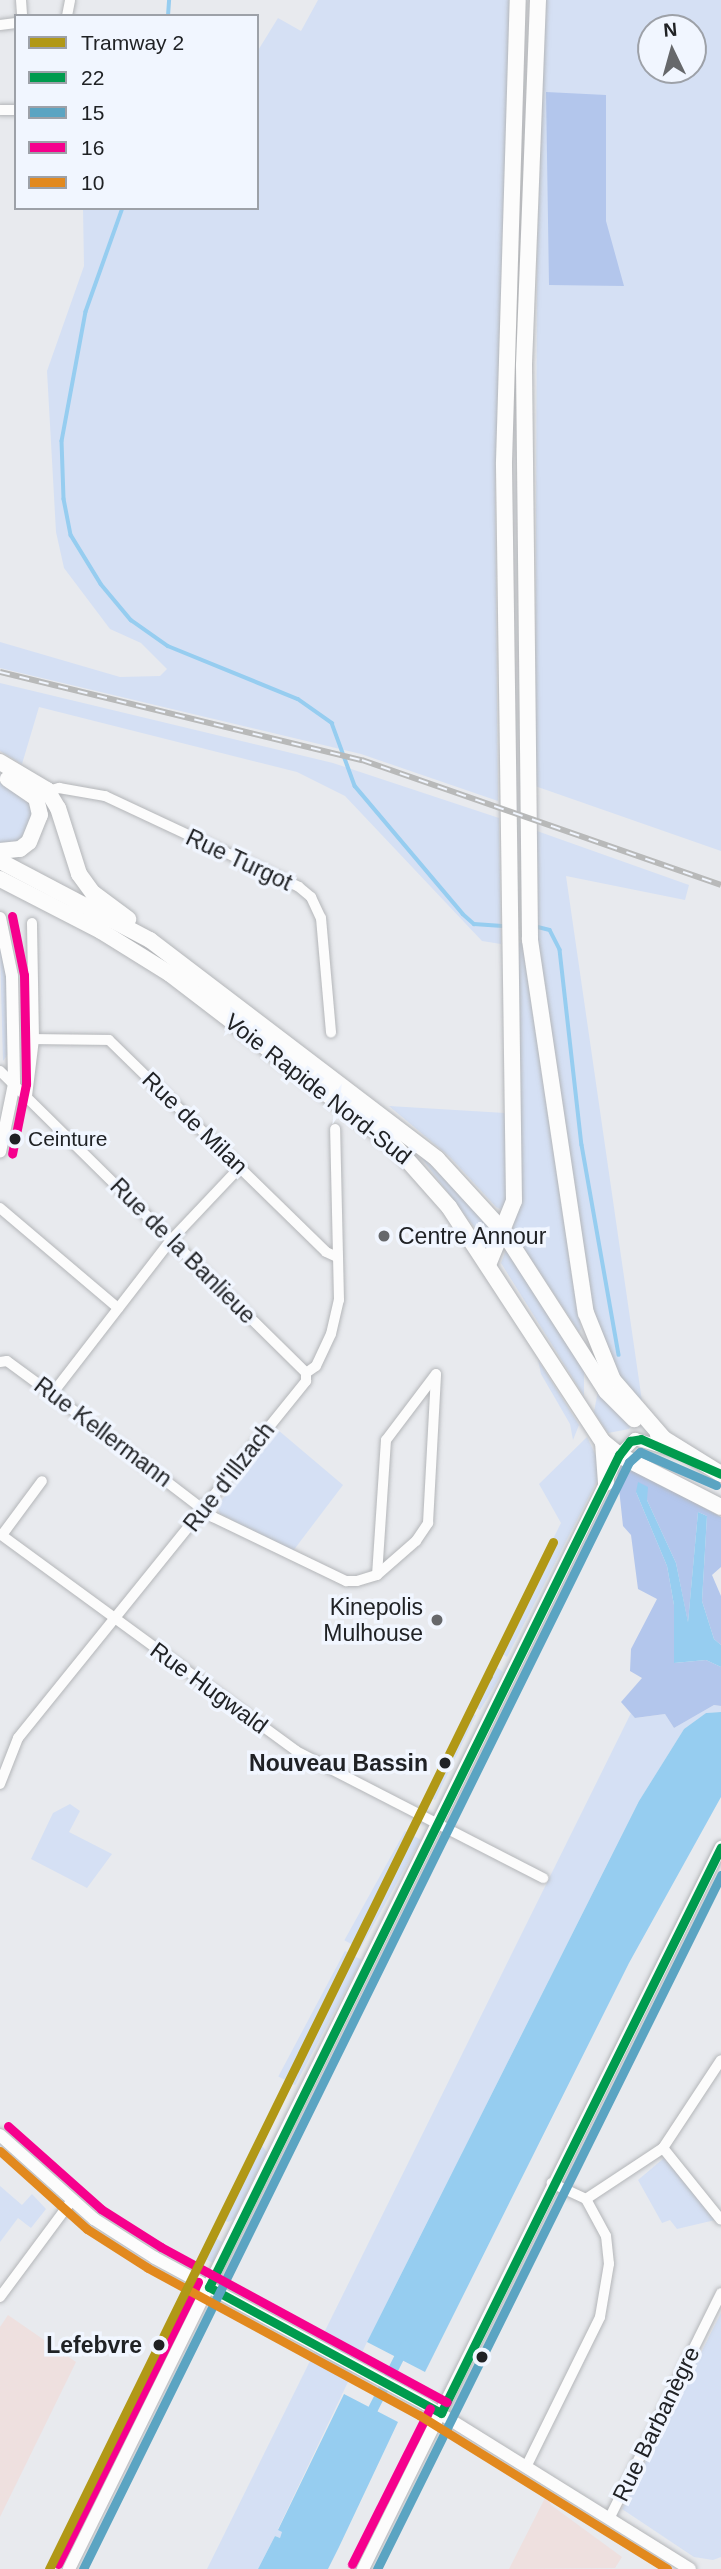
<!DOCTYPE html>
<meta charset="utf-8">
<style>
body{margin:0}
#map{position:relative;width:721px;height:2569px;overflow:hidden;background:#e8eaee;font-family:Helvetica,sans-serif}
div>[style]{position:absolute}
[style*='--x']{left:calc(var(--x)*1px);top:calc(var(--y)*1px);width:calc(var(--w)*1px);rotate:calc(var(--a)*1deg)}
.education>*{inset:0;background:#eee0df}
.green>*{inset:0;background:#d5e0f4;transform-origin:0 0}
.forest>*{inset:0;background:#b3c6ec}
.water>*{inset:0;background:#96cdf0}
.stream>*{height:3.5px;margin:-1.75px;padding:0 1.75px;transform-origin:1.75px;border-radius:1.75px;background:#96cdf0}
.canal>*{height:10px;margin:-5px;padding:0 5px;transform-origin:5px;border-radius:5px;background:#96cdf0}
.roads{filter:drop-shadow(0 0 2px #b4b6b9) drop-shadow(0 0 2px #b4b6b9)}
.minor>*{height:10px;margin:-5px;padding:0 5px;transform-origin:5px;border-radius:5px;background:#fcfcfc}
.major>*{height:12px;margin:-6px;padding:0 6px;transform-origin:6px;border-radius:6px;background:#fcfcfc}
.highway>*{height:16px;margin:-8px;padding:0 8px;transform-origin:8px;border-radius:8px;background:#fcfcfc}
.tram>*{height:2px;margin:-1px;padding:0 1px;transform-origin:1px;border-radius:1px;background:#b8b9b9}
.rail>*{height:6px;margin-top:-3px;transform-origin:0;background:repeating-linear-gradient(90deg,#f1f6ff 0 10px,#b8b9b9 0 20px);box-sizing:border-box;border-block:2px solid #b8b9b9}
.bus-1>*{height:9px;margin:-4.5px;padding:0 4.5px;transform-origin:4.5px;border-radius:4.5px;background:#009b4e}
.bus-2>*{height:9px;margin:-4.5px;padding:0 4.5px;transform-origin:4.5px;border-radius:4.5px;background:#5ba4c2}
.bus-3>*{height:9px;margin:-4.5px;padding:0 4.5px;transform-origin:4.5px;border-radius:4.5px;background:#f6008d}
.bus-4>*{height:9px;margin:-4.5px;padding:0 4.5px;transform-origin:4.5px;border-radius:4.5px;background:#e2891e}
.tram-1>*{height:9px;margin:-4.5px;padding:0 4.5px;transform-origin:4.5px;border-radius:4.5px;background:#b19816}
.dots>*{width:19px;height:19px;translate:-50% -50%;box-sizing:border-box;border:4px solid #f1f6ff;border-radius:50%}
span{translate:-50% -50%;white-space:nowrap;text-align:center;line-height:1.15;-webkit-text-stroke:7px #f1f6ff;paint-order:stroke}
.bus-label{font-size:21px;color:#202225}
.left{translate:0 -50%;text-align:left}
.street-label{font-size:23px;color:#202225}
.poi-label{font-size:23px;color:#202225}
.right{translate:-100% -50%;text-align:right}
.stop-label{font-size:23px;color:#202225;font-weight:700}
.legend{position:absolute;left:14px;top:14px;width:245px;height:196px;box-sizing:border-box;background:#f1f6ff;border:2px solid #9da1a8;margin:0;padding:9px 12px;list-style:none;font-size:21px;color:#202225}
.legend li{display:flex;align-items:center;gap:14px;height:35px}
.legend b{width:35px;border:2px solid #9da1a8}
.north{position:absolute;left:637px;top:14px;width:70px;height:70px;box-sizing:border-box;background:#f1f6ff;border:2px solid #9da1a8;border-radius:50%;rotate:355deg;font-size:19px;font-weight:700;line-height:28px;text-align:center;color:#202225}
.north::after{content:'';display:block;margin:auto;width:24px;height:32px;background:#66686b;clip-path:polygon(50% 0,100% 100%,50% 72%,0 100%)}
</style>
<div id="map">
<div class="education">
<i style="clip-path:polygon(8px 2315px,76px 2362px,0 2517px,0 2327px)"></i>
<i style="clip-path:polygon(547px 2494px,551px 2505px,622px 2557px,615px 2568px,509px 2569px)"></i>
</div>
<div class="green">
<i style="clip-path:polygon(318px 0,510px 0,495px 489px,498px 801px,361px 754px,0 668px,0 642px,120px 677px,160px 676px,167px 669px,141px 643px,110px 629px,64px 568px,56px 532px,47px 371px,84px 266px,83px 208px,257px 208px,257px 52px,278px 18px,301px 31px)"></i>
<i style="clip-path:polygon(evenodd,545px 0,721px 0,721px 851px,535px 786px,537px 257px,545px 0,651px 28px,693px 28px,693px 70px,651px 70px,651px 28px)"></i>
<i style="clip-path:polygon(0 683px,333px 763px,499px 818px,501px 944px,482px 941px,345px 796px,297px 772px,39px 707px,22px 764px,0 751px)"></i>
<i style="clip-path:polygon(0 782px,34px 807px,23px 841px,0 844px)"></i>
<i style="clip-path:polygon(537px 831px,689px 885px,685px 900px,566px 876px,642px 1401px,631px 1398px,596px 1331px,538px 942px)"></i>
<i style="clip-path:polygon(522px 942px,581px 1329px,579px 1332px,512px 1230px,521px 1198px,517px 943px)"></i>
<i style="clip-path:polygon(0 948px,8px 983px,8px 1054px,3px 1061px)"></i>
<i style="clip-path:polygon(389px 1106px,505px 1113px,507px 1205px,502px 1210px,496px 1207px,450px 1157px)"></i>
<i style="clip-path:polygon(414px 1148px,495px 1231px,490px 1241px,485px 1241px)"></i>
<i style="clip-path:polygon(507px 1247px,584px 1369px,584px 1396px,501px 1263px)"></i>
<i style="clip-path:polygon(538px 1360px,579px 1425px,573px 1440px,570px 1424px,541px 1374px)"></i>
<i style="clip-path:polygon(598px 1391px,631px 1425px,629px 1429px,608px 1433px,594px 1412px)"></i>
<i style="clip-path:polygon(278px 1430px,343px 1485px,293px 1551px,220px 1514px,217px 1506px)"></i>
<i style="clip-path:polygon(587px 1437px,597px 1458px,598px 1479px,507px 1657px,497px 1650px,561px 1523px,539px 1484px)"></i>
<i style="clip-path:polygon(493px 1664px,503px 1672px,480px 1710px,471px 1705px)"></i>
<i style="clip-path:polygon(714px 1705px,721px 1706px,721px 1712px,706px 1713px,684px 1729px,639px 1801px,367px 2342px,278px 2529px,283px 2532px,280px 2538px,275px 2536px,258px 2569px,207px 2569px,631px 1713px,636px 1718px,665px 1714px,674px 1728px)"></i>
<i style="clip-path:polygon(468px 1712px,476px 1715px,435px 1800px,426px 1795px)"></i>
<i style="clip-path:polygon(70px 1804px,80px 1811px,69px 1832px,112px 1854px,87px 1888px,31px 1859px,53px 1813px)"></i>
<i style="left:405px;top:1831px;width:18px;height:125px;rotate:29deg"></i>
<i style="left:345px;top:1951px;width:19px;height:142px;rotate:28deg"></i>
<i style="clip-path:polygon(259px 2142px,267px 2152px,234px 2219px,228px 2222px,219px 2218px)"></i>
<i style="clip-path:polygon(664px 2158px,715px 2220px,677px 2229px,670px 2220px,662px 2223px,638px 2180px)"></i>
<i style="clip-path:polygon(0 2186px,22px 2205px,32px 2194px,46px 2209px,31px 2228px,18px 2218px,0 2242px)"></i>
<i style="clip-path:polygon(210px 2234px,222px 2242px,213px 2263px,200px 2256px)"></i>
<i style="left:179px;top:2300px;width:9px;height:91px;rotate:27deg"></i>
<i style="clip-path:polygon(721px 2313px,721px 2557px,713px 2560px,694px 2557px,622px 2509px)"></i>
<i style="clip-path:polygon(136px 2387px,148px 2394px,128px 2435px,114px 2462px,99px 2461px)"></i>
<i style="clip-path:polygon(97px 2468px,111px 2468px,64px 2563px,57px 2547px)"></i>
</div>
<div class="forest">
<i style="clip-path:polygon(546px 92px,606px 95px,606px 221px,624px 286px,549px 285px)"></i>
<i style="clip-path:polygon(624px 1464px,721px 1517px,721px 1567px,712px 1575px,721px 1596px,721px 1645px,714px 1639px,702px 1601px,707px 1516px,698px 1512px,688px 1623px,676px 1563px,647px 1500px,636px 1492px,667px 1566px,674px 1605px,674px 1663px,706px 1660px,721px 1667px,721px 1706px,714px 1705px,674px 1728px,665px 1714px,635px 1718px,621px 1702px,642px 1678px,630px 1671px,631px 1649px,657px 1599px,638px 1589px,631px 1535px,623px 1526px,617px 1470px)"></i>
</div>
<div class="water">
<i style="clip-path:polygon(638px 1482px,648px 1487px,647px 1500px,676px 1563px,688px 1622px,698px 1512px,707px 1516px,702px 1601px,714px 1639px,721px 1645px,721px 1667px,706px 1660px,674px 1663px,674px 1605px,667px 1566px,636px 1492px)"></i>
<i style="clip-path:polygon(721px 1712px,721px 1797px,629px 1963px,425px 2372px,367px 2342px,639px 1801px,684px 1729px,706px 1713px)"></i>
<i style="clip-path:polygon(344px 2394px,398px 2422px,339px 2547px,328px 2569px,258px 2569px,275px 2536px,280px 2538px,282px 2532px,278px 2530px)"></i>
</div>
<div class="stream">
<i style="--x:168;--y:16;--w:16;--a:-86"></i>
<i style="--x:123;--y:208;--w:110;--a:109.6"></i>
<i style="--x:86;--y:312;--w:131;--a:100.5"></i>
<i style="--x:62;--y:441;--w:58;--a:88"></i>
<i style="--x:64;--y:499;--w:37;--a:79"></i>
<i style="--x:71;--y:535;--w:57;--a:58.5"></i>
<i style="--x:101;--y:584;--w:47;--a:50.2"></i>
<i style="--x:131;--y:620;--w:45;--a:35.1"></i>
<i style="--x:168;--y:646;--w:140;--a:22.2"></i>
<i style="--x:298;--y:699;--w:42;--a:35.2"></i>
<i style="--x:332;--y:723;--w:67;--a:69.9"></i>
<i style="--x:355;--y:786;--w:167;--a:49.8"></i>
<i style="--x:463;--y:914;--w:15;--a:42"></i>
<i style="--x:474;--y:924;--w:32;--a:4"></i>
<i style="--x:534;--y:926;--w:16;--a:14"></i>
<i style="--x:550;--y:930;--w:22;--a:63"></i>
<i style="--x:560;--y:950;--w:196;--a:83.6"></i>
<i style="--x:582;--y:1145;--w:213;--a:80"></i>
</div>
<div class="canal">
<i style="--x:368;--y:2419;--w:82;--a:-63.1"></i>
</div>
<div class="roads">
<div class="minor">
<i style="--x:21;--y:0;--w:16;--a:86"></i>
<i style="--x:67;--y:16;--w:16;--a:-79"></i>
<i style="--x:0;--y:25;--w:16;--a:-7"></i>
<i style="--x:0;--y:110;--w:16;--a:0"></i>
<i style="--x:44;--y:792;--w:16;--a:-15"></i>
<i style="--x:59;--y:788;--w:47;--a:9.9"></i>
<i style="--x:105;--y:796;--w:214;--a:25.1"></i>
<i style="--x:299;--y:887;--w:16;--a:40"></i>
<i style="--x:311;--y:897;--w:23;--a:65"></i>
<i style="--x:321;--y:918;--w:115;--a:85"></i>
<i style="--x:34;--y:1039;--w:75;--a:0.8"></i>
<i style="--x:109;--y:1040;--w:303;--a:44.3"></i>
<i style="--x:326;--y:1252;--w:12;--a:24"></i>
<i style="--x:0;--y:1071;--w:430;--a:44.6"></i>
<i style="--x:27;--y:1096;--w:57;--a:-83"></i>
<i style="--x:34;--y:1039;--w:116;--a:-91"></i>
<i style="--x:0;--y:1208;--w:155;--a:40.3"></i>
<i style="--x:0;--y:1362;--w:7;--a:-8"></i>
<i style="--x:7;--y:1361;--w:56;--a:36.3"></i>
<i style="--x:52;--y:1394;--w:203;--a:37.4"></i>
<i style="--x:213;--y:1517;--w:148;--a:25.7"></i>
<i style="--x:346;--y:1581;--w:11;--a:0"></i>
<i style="--x:357;--y:1581;--w:21;--a:-17"></i>
<i style="--x:377;--y:1575;--w:52;--a:-41.1"></i>
<i style="--x:416;--y:1541;--w:22;--a:-56"></i>
<i style="--x:428;--y:1523;--w:149;--a:-86.9"></i>
<i style="--x:436;--y:1374;--w:83;--a:127.1"></i>
<i style="--x:386;--y:1440;--w:135;--a:93.8"></i>
<i style="--x:52;--y:1394;--w:196;--a:-52.3"></i>
<i style="--x:172;--y:1239;--w:99;--a:-46.6"></i>
<i style="--x:0;--y:1534;--w:367;--a:36.2"></i>
<i style="--x:296;--y:1751;--w:278;--a:27.2"></i>
<i style="--x:2;--y:1535;--w:67;--a:-53.5"></i>
<i style="--x:0;--y:1784;--w:49;--a:-68.6"></i>
<i style="--x:18;--y:1738;--w:459;--a:-51.1"></i>
<i style="--x:306;--y:1381;--w:8;--a:-90"></i>
<i style="--x:306;--y:1373;--w:12;--a:-35"></i>
<i style="--x:316;--y:1366;--w:35;--a:-65"></i>
<i style="--x:331;--y:1334;--w:35;--a:-77"></i>
<i style="--x:339;--y:1300;--w:171;--a:-91.3"></i>
<i style="--x:663;--y:2148;--w:92;--a:51.1"></i>
<i style="--x:586;--y:2199;--w:92;--a:-33.5"></i>
<i style="--x:663;--y:2148;--w:105;--a:-56.6"></i>
<i style="--x:0;--y:2297;--w:121;--a:-53.4"></i>
<i style="--x:527;--y:2465;--w:165;--a:-63.7"></i>
<i style="--x:600;--y:2317;--w:54;--a:-80.4"></i>
<i style="--x:609;--y:2264;--w:28;--a:-96"></i>
<i style="--x:606;--y:2236;--w:42;--a:-118.4"></i>
<i style="--x:586;--y:2199;--w:38;--a:-155"></i>
<i style="--x:610;--y:2517;--w:250;--a:-63.6"></i>
</div>
<div class="major">
<i style="--x:0;--y:918;--w:59;--a:78.3"></i>
<i style="--x:12;--y:976;--w:108;--a:88.9"></i>
<i style="--x:14;--y:1084;--w:69;--a:101.6"></i>
<i style="--x:0;--y:2135;--w:126;--a:41.8"></i>
<i style="--x:94;--y:2219;--w:72;--a:32.6"></i>
<i style="--x:155;--y:2258;--w:307;--a:28.4"></i>
<i style="--x:425;--y:2404;--w:312;--a:31.9"></i>
<i style="--x:69;--y:2569;--w:1242;--a:-63.72"></i>
<i style="--x:619;--y:1455;--w:23;--a:-45"></i>
<i style="--x:635;--y:1439;--w:46;--a:16.5"></i>
<i style="--x:363;--y:2569;--w:806;--a:-63.63"></i>
</div>
<div class="highway">
<i style="--x:538;--y:0;--w:365;--a:92.2"></i>
<i style="--x:524;--y:365;--w:575;--a:89.4"></i>
<i style="--x:530;--y:940;--w:377;--a:81.5"></i>
<i style="--x:586;--y:1313;--w:72;--a:68.1"></i>
<i style="--x:613;--y:1380;--w:79;--a:49.1"></i>
<i style="--x:0;--y:762;--w:55;--a:30.8"></i>
<i style="--x:47;--y:790;--w:21;--a:59"></i>
<i style="--x:58;--y:808;--w:69;--a:72.3"></i>
<i style="--x:79;--y:874;--w:24;--a:54"></i>
<i style="--x:93;--y:893;--w:44;--a:36.6"></i>
<i style="--x:0;--y:851;--w:20;--a:-6"></i>
<i style="--x:20;--y:849;--w:11;--a:-38"></i>
<i style="--x:29;--y:842;--w:29;--a:-68"></i>
<i style="--x:40;--y:815;--w:17;--a:-103"></i>
<i style="--x:36;--y:798;--w:34;--a:-146"></i>
<i style="--x:0;--y:861;--w:170;--a:27.8"></i>
<i style="--x:150;--y:940;--w:361;--a:37.3"></i>
<i style="--x:437;--y:1159;--w:98;--a:47.5"></i>
<i style="--x:503;--y:1231;--w:190;--a:57.2"></i>
<i style="--x:606;--y:1391;--w:40;--a:45"></i>
<i style="--x:0;--y:879;--w:114;--a:27.2"></i>
<i style="--x:101;--y:931;--w:81;--a:31.9"></i>
<i style="--x:170;--y:974;--w:282;--a:37.4"></i>
<i style="--x:394;--y:1145;--w:83;--a:48.4"></i>
<i style="--x:449;--y:1207;--w:281;--a:56.8"></i>
<i style="--x:603;--y:1442;--w:21;--a:39"></i>
<i style="--x:619;--y:1455;--w:114;--a:27"></i>
<i style="--x:488;--y:1265;--w:69;--a:-67.9"></i>
<i style="--x:514;--y:1201;--w:739;--a:-90.78"></i>
<i style="--x:504;--y:462;--w:462;--a:-88.3"></i>
<i style="--x:658;--y:1435;--w:74;--a:31.8"></i>
<i style="--x:603;--y:1442;--w:41;--a:85.8"></i>
</div>
</div>
<div class="tram">
<i style="--x:476;--y:1700;--w:28;--a:-55"></i>
</div>
<div class="rail">
<i style="--x:0;--y:672;--w:373;--a:13.7"></i>
<i style="--x:362;--y:760;--w:380;--a:19.2"></i>
</div>
<div class="bus-1">
<i style="--x:209;--y:2287;--w:928;--a:-63.77"></i>
<i style="--x:619;--y:1455;--w:18;--a:-52"></i>
<i style="--x:630;--y:1441;--w:11;--a:-10"></i>
<i style="--x:641;--y:1439;--w:87;--a:23.6"></i>
<i style="--x:209;--y:2287;--w:264;--a:28.5"></i>
<i style="--x:441;--y:2413;--w:631;--a:-63.68"></i>
</div>
<div class="bus-2">
<i style="--x:83;--y:2569;--w:1234;--a:-63.75"></i>
<i style="--x:629;--y:1462;--w:15;--a:-42"></i>
<i style="--x:640;--y:1452;--w:83;--a:23.5"></i>
<i style="--x:377;--y:2569;--w:775;--a:-63.63"></i>
</div>
<div class="bus-3">
<i style="--x:12;--y:916;--w:60;--a:78.5"></i>
<i style="--x:24;--y:975;--w:109;--a:88.9"></i>
<i style="--x:26;--y:1084;--w:71;--a:101.3"></i>
<i style="--x:8;--y:2126;--w:125;--a:41.7"></i>
<i style="--x:101;--y:2209;--w:71;--a:32.3"></i>
<i style="--x:161;--y:2247;--w:325;--a:28.5"></i>
<i style="--x:58;--y:2564;--w:315;--a:-63.6"></i>
<i style="--x:352;--y:2564;--w:174;--a:-63.4"></i>
</div>
<div class="bus-4">
<i style="--x:0;--y:2151;--w:117;--a:41.9"></i>
<i style="--x:87;--y:2229;--w:72;--a:32.6"></i>
<i style="--x:148;--y:2268;--w:308;--a:28.5"></i>
<i style="--x:419;--y:2415;--w:292;--a:31.8"></i>
</div>
<div class="tram-1">
<i style="--x:49;--y:2569;--w:1144;--a:-63.86"></i>
</div>
<div class="dots">
<i style="left:15px;top:1139px;background:#202225"></i>
<i style="left:384px;top:1236px;background:#66686b"></i>
<i style="left:437px;top:1620px;background:#66686b"></i>
<i style="left:445px;top:1763px;background:#202225"></i>
<i style="left:159px;top:2345px;background:#202225"></i>
<i style="left:482px;top:2357px;background:#202225"></i>
</div>
<div class="bus-label">
<span class="left" style="left:28px;top:1139px">Ceinture</span>
</div>
<div class="street-label">
<span style="left:239px;top:860px;rotate:25deg">Rue Turgot</span>
<span style="left:318px;top:1089px;rotate:38deg">Voie Rapide Nord-Sud</span>
<span style="left:195px;top:1123px;rotate:44deg">Rue de Milan</span>
<span style="left:183px;top:1251px;rotate:45deg">Rue de la Banlieue</span>
<span style="left:103px;top:1432px;rotate:37deg">Rue Kellermann</span>
<span style="left:229px;top:1477px;rotate:-52deg">Rue d'Illzach</span>
<span style="left:209px;top:1688px;rotate:36deg">Rue Hugwald</span>
<span style="left:656px;top:2424px;rotate:-64deg">Rue Barbanègre</span>
</div>
<div class="poi-label">
<span class="left" style="left:398px;top:1236px">Centre Annour</span>
<span class="right" style="left:423px;top:1620px">Kinepolis<br>Mulhouse</span>
</div>
<div class="stop-label">
<span class="right" style="left:428px;top:1763px">Nouveau Bassin</span>
<span class="right" style="left:142px;top:2345px">Lefebvre</span>
</div>
<ul class="legend">
<li><b style="height:9px;background:#b19816"></b>Tramway 2</li>
<li><b style="height:9px;background:#009b4e"></b>22</li>
<li><b style="height:9px;background:#5ba4c2"></b>15</li>
<li><b style="height:9px;background:#f6008d"></b>16</li>
<li><b style="height:9px;background:#e2891e"></b>10</li>
</ul>
<div class="north">N</div>
</div>
